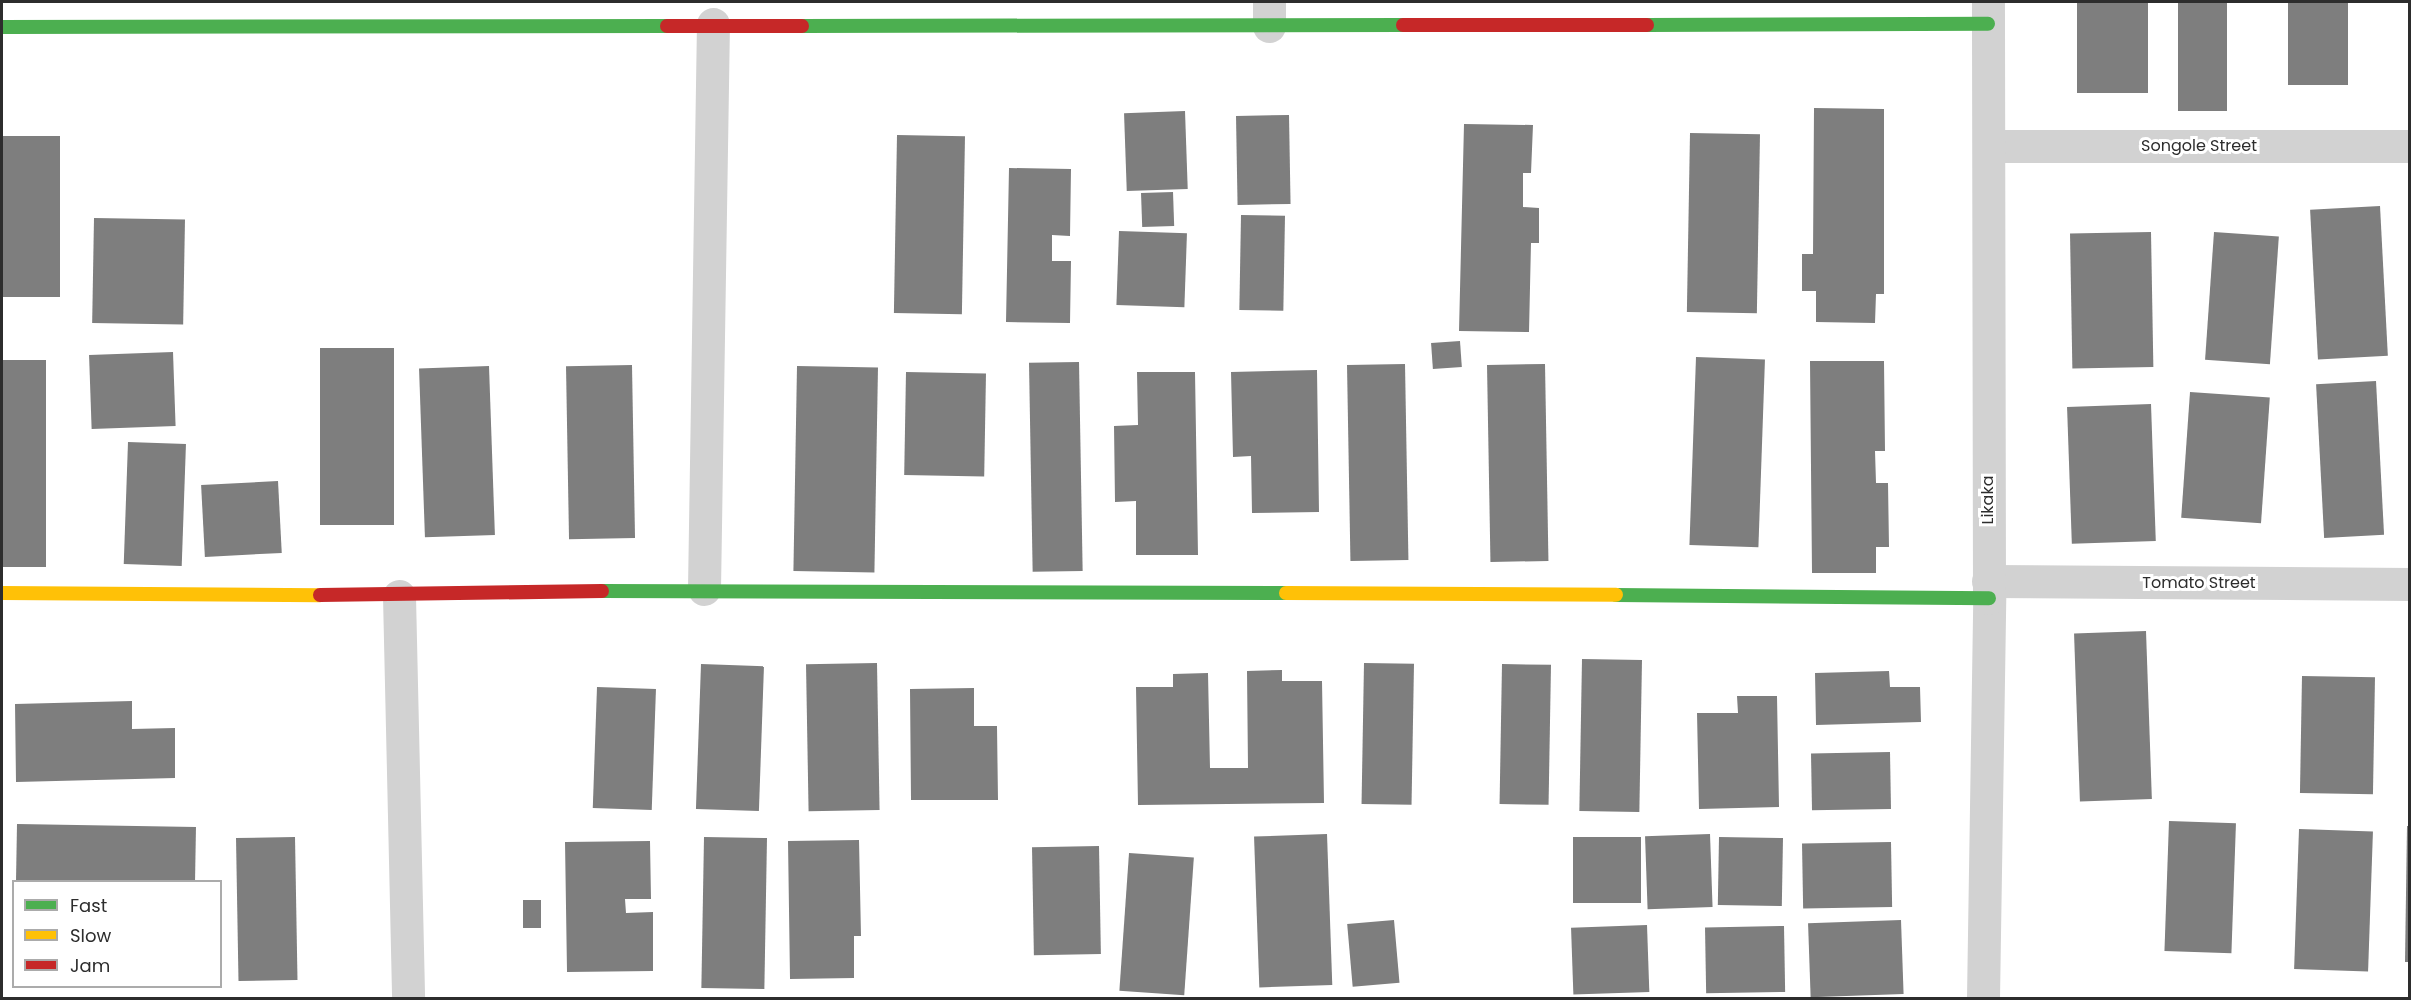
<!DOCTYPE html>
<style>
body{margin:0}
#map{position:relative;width:2411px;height:1000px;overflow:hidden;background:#fff;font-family:Poppins,sans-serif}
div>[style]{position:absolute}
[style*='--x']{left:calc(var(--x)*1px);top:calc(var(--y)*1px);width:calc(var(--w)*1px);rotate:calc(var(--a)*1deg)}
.building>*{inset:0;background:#7e7e7e;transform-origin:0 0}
.street>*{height:33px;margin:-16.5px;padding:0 16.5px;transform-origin:16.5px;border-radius:16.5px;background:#d2d2d2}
.fast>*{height:14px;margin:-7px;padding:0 7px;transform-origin:7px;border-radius:7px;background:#4caf50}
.slow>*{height:14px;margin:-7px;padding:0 7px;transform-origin:7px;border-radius:7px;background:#ffc107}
.jam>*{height:14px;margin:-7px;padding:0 7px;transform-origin:7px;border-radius:7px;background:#c62828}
span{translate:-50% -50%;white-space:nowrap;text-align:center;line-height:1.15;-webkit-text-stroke:6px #fff;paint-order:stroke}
.street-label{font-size:16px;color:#2d2d2d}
.frame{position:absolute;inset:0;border:3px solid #2d2d2d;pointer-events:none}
.legend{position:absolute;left:12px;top:880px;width:210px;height:108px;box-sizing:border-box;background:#fff;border:2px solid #ababab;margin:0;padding:8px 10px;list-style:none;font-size:18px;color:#2d2d2d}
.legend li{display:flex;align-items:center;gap:12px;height:30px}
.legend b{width:30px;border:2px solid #ababab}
</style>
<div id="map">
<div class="building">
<i style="left:2077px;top:2px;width:71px;height:91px"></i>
<i style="left:2178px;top:2px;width:49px;height:109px"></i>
<i style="left:2288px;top:2px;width:60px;height:83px"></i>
<i style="clip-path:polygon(1814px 108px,1884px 109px,1884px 294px,1876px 294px,1875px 323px,1816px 322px,1816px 291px,1802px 291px,1802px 254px,1813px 254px)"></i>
<i style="left:1185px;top:111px;width:78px;height:61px;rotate:88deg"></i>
<i style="left:1289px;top:115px;width:89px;height:53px;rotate:89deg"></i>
<i style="clip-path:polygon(1464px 124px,1533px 125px,1531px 173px,1523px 173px,1523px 207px,1539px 208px,1539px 243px,1531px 243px,1529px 332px,1459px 331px)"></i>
<i style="left:1690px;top:133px;width:70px;height:179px;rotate:1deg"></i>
<i style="left:897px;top:135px;width:68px;height:178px;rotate:1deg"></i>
<i style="left:2px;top:136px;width:58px;height:161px"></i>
<i style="clip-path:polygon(1009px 168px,1071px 169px,1070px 236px,1052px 235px,1052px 261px,1071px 261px,1070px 323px,1006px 322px)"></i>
<i style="left:1173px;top:192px;width:34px;height:32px;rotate:88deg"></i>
<i style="left:2380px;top:206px;width:150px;height:70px;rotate:87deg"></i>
<i style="left:1241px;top:215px;width:44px;height:95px;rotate:1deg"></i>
<i style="left:94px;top:218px;width:91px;height:105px;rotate:1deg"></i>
<i style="left:1119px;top:231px;width:68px;height:74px;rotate:2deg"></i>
<i style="left:2151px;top:232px;width:135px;height:81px;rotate:89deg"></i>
<i style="left:2214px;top:232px;width:65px;height:128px;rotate:4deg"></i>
<i style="left:1460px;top:341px;width:26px;height:29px;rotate:86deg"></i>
<i style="left:320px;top:348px;width:74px;height:177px"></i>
<i style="left:173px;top:352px;width:74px;height:84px;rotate:88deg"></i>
<i style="left:1696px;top:357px;width:69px;height:188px;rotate:2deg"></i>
<i style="left:2px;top:360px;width:44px;height:207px"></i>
<i style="clip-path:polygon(1810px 361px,1884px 361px,1885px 451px,1875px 451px,1876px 483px,1888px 483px,1889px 547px,1876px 547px,1876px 573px,1812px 573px)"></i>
<i style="left:1079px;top:362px;width:209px;height:50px;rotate:89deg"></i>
<i style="left:1405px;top:364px;width:196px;height:58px;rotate:89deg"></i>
<i style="left:1545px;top:364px;width:197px;height:58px;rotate:89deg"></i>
<i style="left:632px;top:365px;width:173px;height:66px;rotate:89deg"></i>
<i style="left:489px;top:366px;width:169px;height:70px;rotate:88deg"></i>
<i style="left:797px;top:366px;width:81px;height:205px;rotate:1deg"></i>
<i style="clip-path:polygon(1317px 370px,1319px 512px,1252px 513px,1251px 456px,1233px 457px,1231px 372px)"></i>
<i style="left:906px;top:372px;width:80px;height:103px;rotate:1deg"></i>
<i style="clip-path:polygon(1137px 372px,1195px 372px,1198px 555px,1136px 555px,1136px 501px,1115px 502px,1114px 426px,1138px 425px)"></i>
<i style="left:2376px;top:381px;width:154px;height:60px;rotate:87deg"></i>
<i style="left:2190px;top:392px;width:80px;height:126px;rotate:4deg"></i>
<i style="left:2151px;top:404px;width:137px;height:84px;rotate:88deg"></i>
<i style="left:128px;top:442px;width:58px;height:122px;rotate:2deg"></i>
<i style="left:278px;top:481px;width:72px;height:77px;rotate:87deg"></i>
<i style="left:2146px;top:631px;width:168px;height:72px;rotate:88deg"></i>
<i style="left:1582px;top:659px;width:60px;height:152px;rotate:1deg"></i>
<i style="left:877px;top:663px;width:147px;height:71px;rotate:89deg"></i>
<i style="left:1364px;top:663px;width:50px;height:141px;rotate:1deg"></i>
<i style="left:701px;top:664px;width:63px;height:145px;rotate:2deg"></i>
<i style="left:1502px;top:664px;width:49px;height:140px;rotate:1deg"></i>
<i style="clip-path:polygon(1282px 670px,1282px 681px,1322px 681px,1324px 803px,1138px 805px,1136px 687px,1173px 687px,1173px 674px,1208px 673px,1210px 768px,1248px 768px,1247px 671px)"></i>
<i style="clip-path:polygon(1889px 671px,1890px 687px,1920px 687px,1921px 722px,1816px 725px,1815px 673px)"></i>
<i style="left:2302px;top:676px;width:73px;height:117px;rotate:1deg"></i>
<i style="left:597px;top:687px;width:59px;height:121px;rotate:2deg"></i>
<i style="clip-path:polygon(974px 688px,974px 726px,997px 726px,998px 800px,911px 800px,910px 689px)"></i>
<i style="clip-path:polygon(1737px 696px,1777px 696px,1779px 807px,1699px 809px,1697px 713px,1738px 713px)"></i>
<i style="clip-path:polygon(132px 701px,132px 729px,175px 728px,175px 778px,16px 782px,15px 704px)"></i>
<i style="left:1890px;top:752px;width:57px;height:79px;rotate:89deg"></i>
<i style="left:2169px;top:821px;width:67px;height:130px;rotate:2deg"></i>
<i style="left:17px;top:824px;width:179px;height:58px;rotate:1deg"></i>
<i style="clip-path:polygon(2407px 826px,2410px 826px,2410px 962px,2405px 962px)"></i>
<i style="left:2299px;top:829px;width:74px;height:140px;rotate:2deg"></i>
<i style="left:1327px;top:834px;width:151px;height:73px;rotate:88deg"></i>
<i style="left:1710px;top:834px;width:73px;height:65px;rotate:88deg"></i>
<i style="left:295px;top:837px;width:143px;height:59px;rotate:89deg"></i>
<i style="left:704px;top:837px;width:63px;height:151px;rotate:1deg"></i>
<i style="left:1573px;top:837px;width:68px;height:66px"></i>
<i style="left:1719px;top:837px;width:64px;height:68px;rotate:1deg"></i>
<i style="clip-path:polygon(859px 840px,861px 936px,854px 936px,854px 978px,790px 979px,788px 841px)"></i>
<i style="clip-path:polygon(650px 841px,651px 899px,625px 899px,626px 913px,653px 912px,653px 971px,567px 972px,565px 842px)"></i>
<i style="left:1891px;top:842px;width:65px;height:89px;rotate:89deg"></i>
<i style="left:1099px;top:846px;width:108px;height:67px;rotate:89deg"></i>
<i style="left:1129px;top:853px;width:65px;height:138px;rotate:4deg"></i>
<i style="left:523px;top:900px;width:18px;height:28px"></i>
<i style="left:1394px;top:920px;width:63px;height:47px;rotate:85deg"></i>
<i style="left:1901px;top:920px;width:74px;height:93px;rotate:88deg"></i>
<i style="left:1647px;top:925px;width:67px;height:76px;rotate:88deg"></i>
<i style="left:1784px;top:926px;width:66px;height:79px;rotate:89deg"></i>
</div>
<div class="street">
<i style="--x:1269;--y:26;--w:24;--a:-90"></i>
<i style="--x:1989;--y:146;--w:421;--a:0"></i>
<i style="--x:1988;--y:581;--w:422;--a:0.4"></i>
<i style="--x:704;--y:589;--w:565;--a:-89.09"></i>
<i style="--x:399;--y:596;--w:402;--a:88.7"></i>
<i style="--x:1983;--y:998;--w:400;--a:-89.1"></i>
<i style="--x:1989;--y:598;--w:596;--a:-90.1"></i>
</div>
<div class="fast">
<i style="--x:1647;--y:25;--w:341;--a:-0.2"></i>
<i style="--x:802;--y:26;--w:601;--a:-0.1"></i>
<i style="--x:2;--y:27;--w:665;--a:-0.09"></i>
<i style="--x:602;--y:591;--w:684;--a:0.17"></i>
<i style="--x:1616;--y:595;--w:373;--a:0.5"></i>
</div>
<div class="slow">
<i style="--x:2;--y:593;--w:318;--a:0.4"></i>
<i style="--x:1286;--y:593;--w:330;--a:0.3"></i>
</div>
<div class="jam">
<i style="--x:1403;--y:25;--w:244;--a:0"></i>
<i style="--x:667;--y:26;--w:135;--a:0"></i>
<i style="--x:320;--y:595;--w:282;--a:-0.8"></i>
</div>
<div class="street-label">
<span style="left:2199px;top:146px">Songole Street</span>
<span style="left:1988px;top:500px;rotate:-90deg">Likaka</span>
<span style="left:2199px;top:583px">Tomato Street</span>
</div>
<div class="frame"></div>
<ul class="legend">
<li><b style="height:8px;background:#4caf50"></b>Fast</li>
<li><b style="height:8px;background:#ffc107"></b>Slow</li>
<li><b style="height:8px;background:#c62828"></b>Jam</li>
</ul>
</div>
